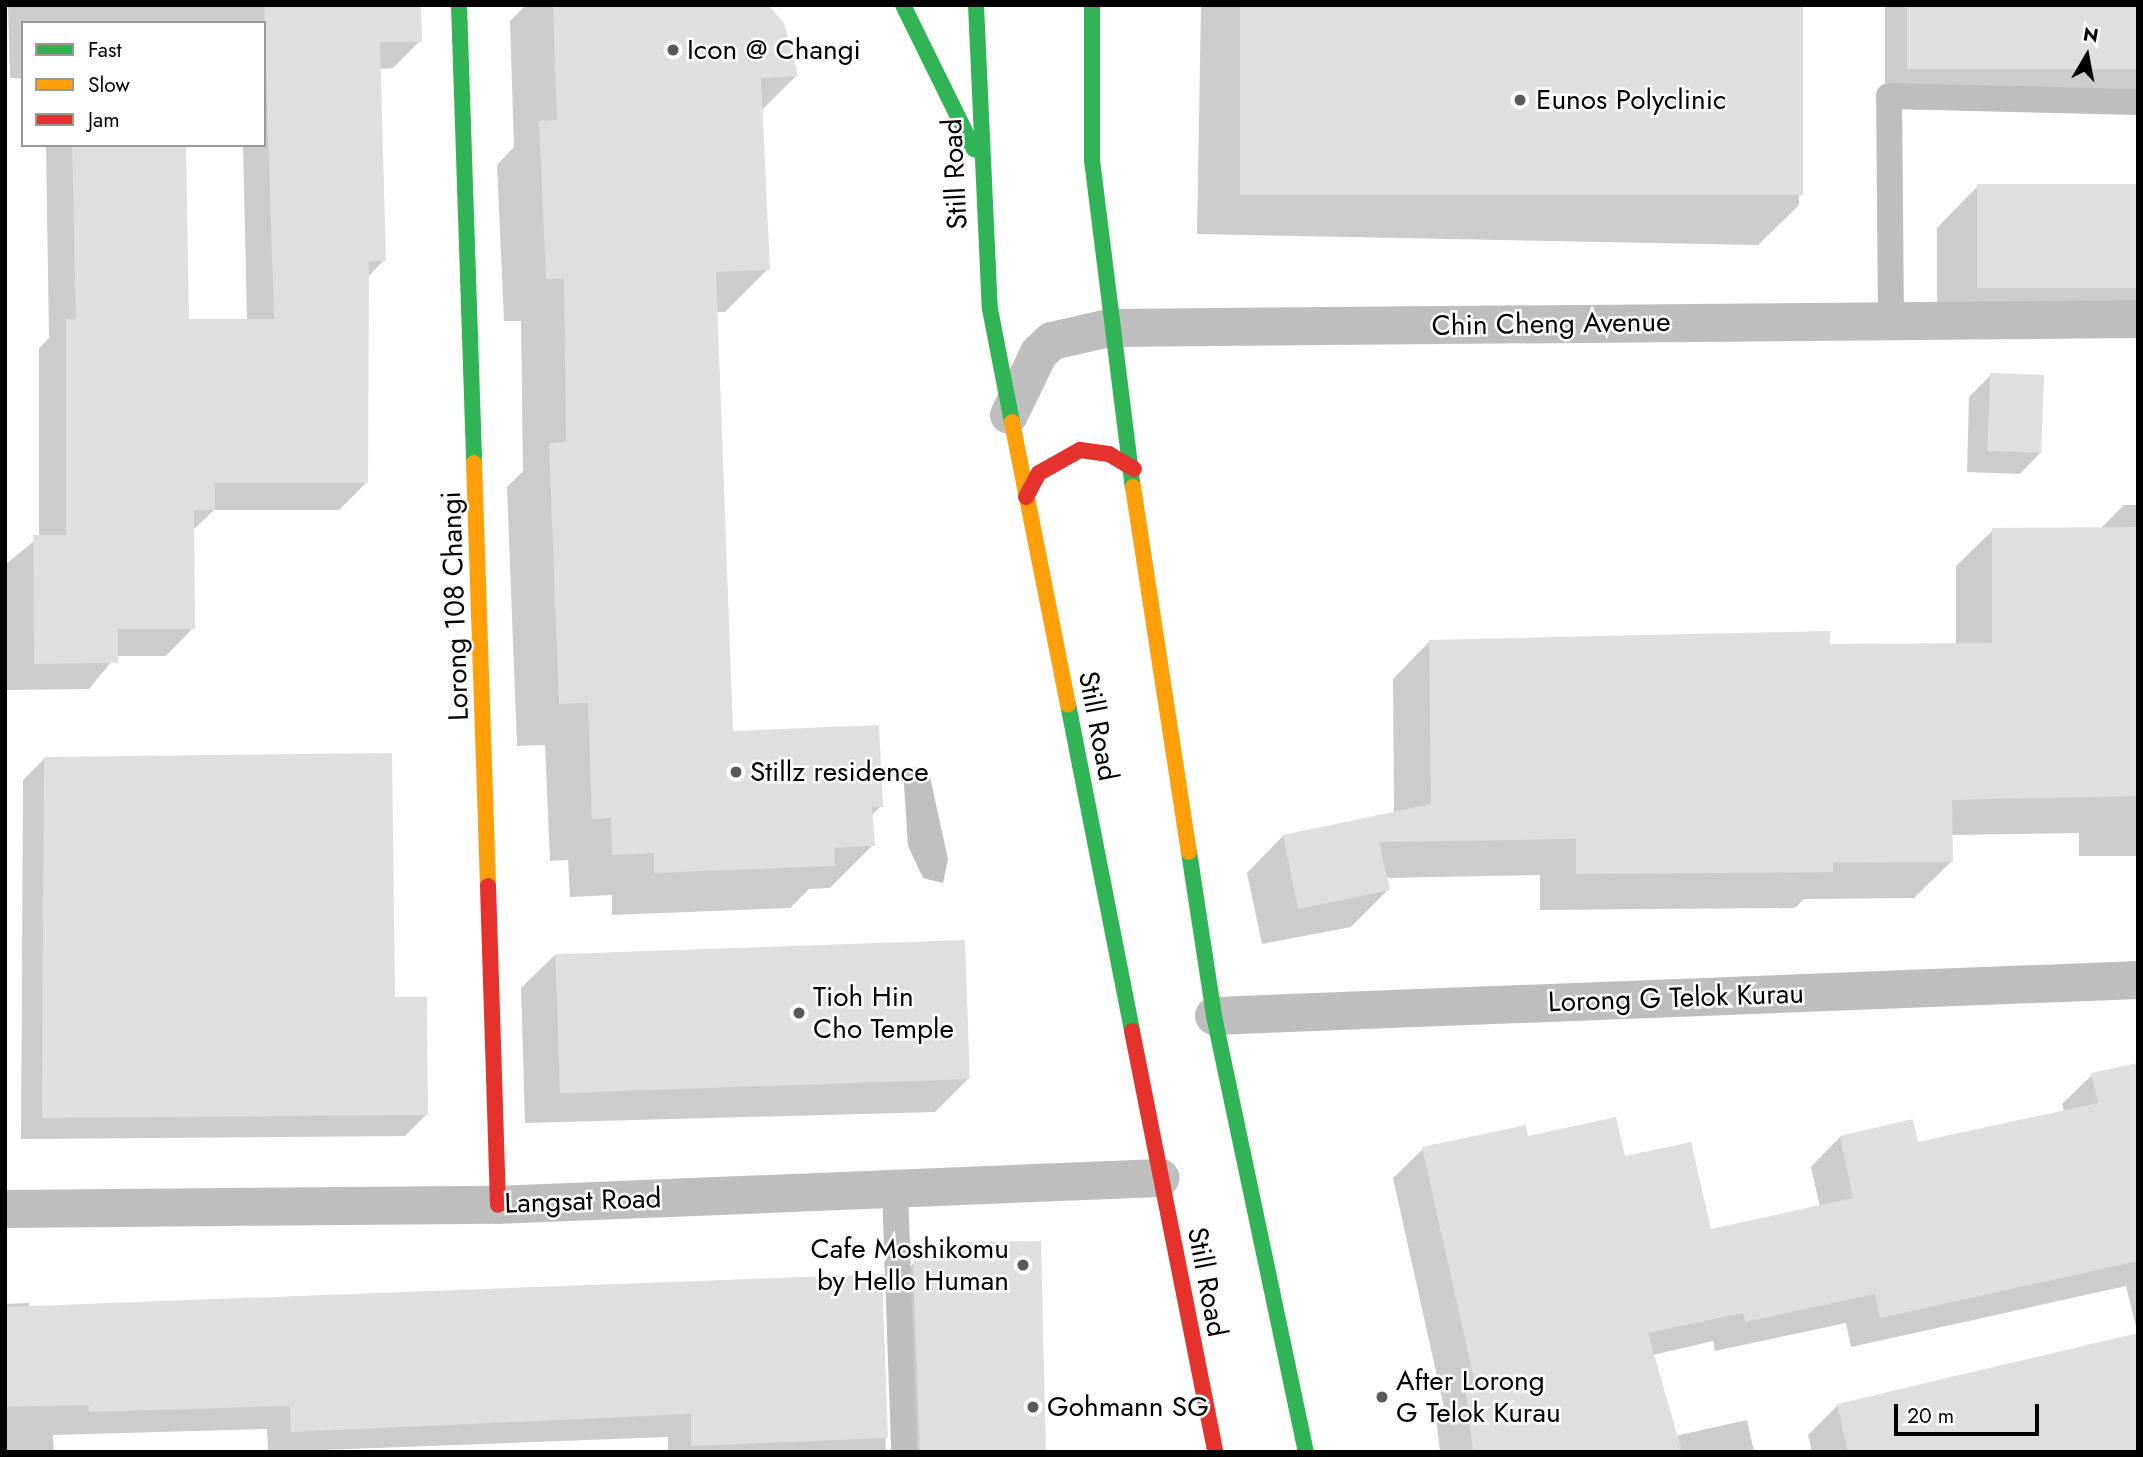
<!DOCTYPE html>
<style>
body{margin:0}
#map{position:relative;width:2143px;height:1457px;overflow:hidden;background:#fff;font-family:Jost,sans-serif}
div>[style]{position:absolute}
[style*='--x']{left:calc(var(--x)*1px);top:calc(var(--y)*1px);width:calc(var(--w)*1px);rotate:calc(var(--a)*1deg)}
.water>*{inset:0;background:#bfbfbf}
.shadow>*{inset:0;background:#0003;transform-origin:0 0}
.building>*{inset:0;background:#dfdfdf;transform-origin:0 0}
.lane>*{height:26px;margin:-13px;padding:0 13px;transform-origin:13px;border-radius:13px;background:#bebebe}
.street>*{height:38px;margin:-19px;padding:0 19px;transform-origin:19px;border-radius:19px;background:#bebebe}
.fast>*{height:16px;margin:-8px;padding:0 8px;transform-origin:8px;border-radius:8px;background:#30b455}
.slow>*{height:16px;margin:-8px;padding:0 8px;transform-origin:8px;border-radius:8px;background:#ff9f0a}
.jam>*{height:16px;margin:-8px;padding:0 8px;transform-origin:8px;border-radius:8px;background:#e5322d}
.dots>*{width:19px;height:19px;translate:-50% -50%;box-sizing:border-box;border:4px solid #fff;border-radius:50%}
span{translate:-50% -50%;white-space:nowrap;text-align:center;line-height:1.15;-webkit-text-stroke:5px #fff;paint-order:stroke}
.poi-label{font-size:28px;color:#000}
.left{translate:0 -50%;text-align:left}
.right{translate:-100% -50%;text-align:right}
.street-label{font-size:28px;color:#000}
.frame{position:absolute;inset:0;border:7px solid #000;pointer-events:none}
.legend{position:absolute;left:21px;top:21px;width:245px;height:126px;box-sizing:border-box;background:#fff;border:2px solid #999;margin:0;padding:9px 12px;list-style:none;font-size:21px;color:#000}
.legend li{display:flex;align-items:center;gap:14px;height:35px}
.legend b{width:35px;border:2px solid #999}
.north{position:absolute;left:2052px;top:21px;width:70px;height:70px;-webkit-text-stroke:5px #fff;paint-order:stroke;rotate:10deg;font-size:19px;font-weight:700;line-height:28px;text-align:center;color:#000}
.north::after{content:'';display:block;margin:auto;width:24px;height:32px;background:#000;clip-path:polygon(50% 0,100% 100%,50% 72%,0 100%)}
.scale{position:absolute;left:1894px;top:1404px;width:145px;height:32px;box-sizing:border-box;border:4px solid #000;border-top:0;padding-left:9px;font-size:21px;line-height:24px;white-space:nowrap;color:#000;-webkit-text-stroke:5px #fff;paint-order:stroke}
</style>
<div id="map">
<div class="water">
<i style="clip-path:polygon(919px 767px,930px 777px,948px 859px,943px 883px,923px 878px,908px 846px,903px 769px)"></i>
</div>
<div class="shadow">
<i style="clip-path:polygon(8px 5px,420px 5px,420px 41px,393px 68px,379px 69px,384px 260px,367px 278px,366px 483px,339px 510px,214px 510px,193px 530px,193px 628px,166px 656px,116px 656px,89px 689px,7px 690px,6px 564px,39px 537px,39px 348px,49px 338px,46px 145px,183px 145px,188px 321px,247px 321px,243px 145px,264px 145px,264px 23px,23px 23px,23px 78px,10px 78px)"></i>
<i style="clip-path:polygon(526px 5px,766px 5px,796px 76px,761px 111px,768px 269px,725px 312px,716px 312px,732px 733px,881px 806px,871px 816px,873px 845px,830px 888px,809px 889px,790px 908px,612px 915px,612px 895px,570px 897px,568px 860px,550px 861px,545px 745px,517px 746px,507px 487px,523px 471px,521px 321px,504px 321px,497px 165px,514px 147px,510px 21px)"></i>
<i style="clip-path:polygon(1201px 5px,1802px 5px,1799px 205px,1758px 245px,1197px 234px)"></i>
<i style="left:1885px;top:5px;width:253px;height:85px"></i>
<i style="clip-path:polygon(2138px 186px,2138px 328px,1937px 329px,1937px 228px,1977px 187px)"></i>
<i style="clip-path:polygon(1991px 375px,2041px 452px,2020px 474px,1967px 472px,1969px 397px)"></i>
<i style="clip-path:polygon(2124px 505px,2138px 505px,2138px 856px,2079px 856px,2079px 833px,1951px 835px,1951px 862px,1914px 898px,1804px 899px,1795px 908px,1540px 910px,1540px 875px,1385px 878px,1388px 890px,1351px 927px,1262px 944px,1247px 873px,1283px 836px,1394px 813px,1393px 679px,1429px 642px,1956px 645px,1956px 566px,1993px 530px,2100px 529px)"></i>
<i style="clip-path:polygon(44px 759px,393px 999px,427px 1114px,405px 1136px,21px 1139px,23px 780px)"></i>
<i style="clip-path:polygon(556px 954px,969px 1078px,935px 1112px,525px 1123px,521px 988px)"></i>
<i style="clip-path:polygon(2138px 1065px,2138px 1452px,1812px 1452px,1808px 1435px,1838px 1405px,2138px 1335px,2126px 1286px,1851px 1347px,1846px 1323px,1715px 1351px,1713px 1341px,1653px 1355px,1675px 1436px,1747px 1420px,1754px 1452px,1440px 1452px,1436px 1416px,1444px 1408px,1393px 1178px,1423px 1149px,1527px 1138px,1623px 1159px,1709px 1231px,1820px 1207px,1811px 1167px,1840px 1137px,1917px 1144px,2064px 1112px,2062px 1104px,2092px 1075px)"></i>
<i style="clip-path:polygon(957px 1244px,1044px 1452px,896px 1452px,890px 1286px,914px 1263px,938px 1262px)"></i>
<i style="clip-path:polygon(880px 1276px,886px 1452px,668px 1452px,668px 1437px,268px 1452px,267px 1429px,53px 1435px,54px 1452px,5px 1452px,5px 1304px,29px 1303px,29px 1308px)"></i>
</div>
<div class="building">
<i style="clip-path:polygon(264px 5px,421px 5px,422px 42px,380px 42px,386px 261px,369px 261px,368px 483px,215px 483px,215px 510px,194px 510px,195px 629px,118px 629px,118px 663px,34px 664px,33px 535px,66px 535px,66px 319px,76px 319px,72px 145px,186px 145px,189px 319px,274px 319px)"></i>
<i style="clip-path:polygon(553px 5px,768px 5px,784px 23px,798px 76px,761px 78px,770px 270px,716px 272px,733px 731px,879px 725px,883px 807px,872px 807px,875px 846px,834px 848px,835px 866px,654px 873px,654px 853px,612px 855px,611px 818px,592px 819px,588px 703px,559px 704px,549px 443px,566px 442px,564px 279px,546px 279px,539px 121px,557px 120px)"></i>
<i style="left:1240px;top:5px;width:563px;height:190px"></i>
<i style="left:1907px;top:5px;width:231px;height:64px"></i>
<i style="left:2138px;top:184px;width:104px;height:161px;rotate:90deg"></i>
<i style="left:1990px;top:373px;width:54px;height:78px;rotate:2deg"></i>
<i style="clip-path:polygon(2138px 527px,2138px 796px,1952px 800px,1953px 862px,1833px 863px,1833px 872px,1576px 874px,1576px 839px,1379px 842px,1390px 890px,1298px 909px,1283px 835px,1431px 804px,1429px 640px,1830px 631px,1830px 644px,1992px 643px,1992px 528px)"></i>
<i style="clip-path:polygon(392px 753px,395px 997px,427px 997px,428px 1115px,42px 1118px,44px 757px)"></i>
<i style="left:965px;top:940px;width:139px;height:410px;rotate:88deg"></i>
<i style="clip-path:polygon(2138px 1063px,2138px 1261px,1880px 1318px,1875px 1294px,1745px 1322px,1743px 1313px,1648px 1333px,1682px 1452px,1473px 1452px,1465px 1385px,1475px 1384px,1422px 1147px,1526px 1125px,1528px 1136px,1616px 1117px,1625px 1156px,1691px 1142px,1711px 1229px,1853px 1198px,1840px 1136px,1913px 1119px,1918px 1142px,2098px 1103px,2091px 1073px)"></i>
<i style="clip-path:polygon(1041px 1241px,1046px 1452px,920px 1452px,913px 1261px,956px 1260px,956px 1242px)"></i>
<i style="clip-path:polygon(882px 1274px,888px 1438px,691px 1446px,691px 1414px,291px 1432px,290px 1406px,89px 1412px,89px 1405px,5px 1407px,5px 1307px)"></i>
<i style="clip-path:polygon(2138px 1333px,2138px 1452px,1848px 1452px,1837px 1404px)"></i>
</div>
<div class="lane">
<i style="--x:1891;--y:320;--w:224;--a:-90.5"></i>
<i style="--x:1889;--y:96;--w:249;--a:1.4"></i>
<i style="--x:895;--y:1189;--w:263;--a:88"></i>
</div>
<div class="street">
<i style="--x:1009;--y:415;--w:69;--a:-64.2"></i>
<i style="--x:1039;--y:353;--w:18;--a:-43"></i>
<i style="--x:1052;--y:341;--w:58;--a:-12.8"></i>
<i style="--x:1109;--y:328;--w:1029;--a:-0.5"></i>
<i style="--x:1214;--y:1016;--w:925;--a:-2.23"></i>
<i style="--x:5;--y:1209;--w:493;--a:-0.5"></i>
<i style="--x:498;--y:1205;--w:663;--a:-2.34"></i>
</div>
<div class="fast">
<i style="--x:459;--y:5;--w:458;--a:88.1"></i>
<i style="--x:903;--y:5;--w:161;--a:63.8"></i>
<i style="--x:976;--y:5;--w:304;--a:87.4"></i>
<i style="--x:990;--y:309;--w:115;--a:79"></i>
<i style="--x:1092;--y:5;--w:155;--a:90"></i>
<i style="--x:1092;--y:160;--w:330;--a:82.9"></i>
<i style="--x:1068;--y:704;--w:333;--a:78.9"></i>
<i style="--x:1189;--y:852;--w:166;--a:81.3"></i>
<i style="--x:1214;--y:1016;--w:446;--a:78.1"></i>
</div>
<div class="slow">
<i style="--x:1012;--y:422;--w:288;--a:78.8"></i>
<i style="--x:474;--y:463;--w:423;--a:88.1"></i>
<i style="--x:1133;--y:487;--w:369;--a:81.3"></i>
</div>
<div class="jam">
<i style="--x:1026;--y:497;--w:27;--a:-62"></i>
<i style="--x:1039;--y:473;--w:47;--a:-29.3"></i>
<i style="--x:1080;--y:450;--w:29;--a:8"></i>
<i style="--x:1109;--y:454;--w:29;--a:31"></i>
<i style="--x:488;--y:886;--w:319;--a:88.2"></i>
<i style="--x:1132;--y:1031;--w:429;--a:78.8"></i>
</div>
<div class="dots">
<i style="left:673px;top:50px;background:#595959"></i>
<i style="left:1520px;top:100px;background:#595959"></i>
<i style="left:736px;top:772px;background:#595959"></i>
<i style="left:799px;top:1013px;background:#595959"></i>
<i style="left:1023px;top:1265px;background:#595959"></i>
<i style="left:1382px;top:1397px;background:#595959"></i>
<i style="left:1033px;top:1407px;background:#595959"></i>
</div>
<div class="poi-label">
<span class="left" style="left:687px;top:50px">Icon @ Changi</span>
<span class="left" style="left:1536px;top:100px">Eunos Polyclinic</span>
<span class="left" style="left:750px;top:772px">Stillz residence</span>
<span class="left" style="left:813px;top:1013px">Tioh Hin<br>Cho Temple</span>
<span class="right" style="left:1009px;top:1265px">Cafe Moshikomu<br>by Hello Human</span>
<span class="left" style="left:1396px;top:1397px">After Lorong<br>G Telok Kurau</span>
<span class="left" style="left:1047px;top:1407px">Gohmann SG</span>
</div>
<div class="street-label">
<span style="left:955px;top:174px;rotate:-93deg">Still Road</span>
<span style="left:1551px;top:324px;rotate:-1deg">Chin Cheng Avenue</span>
<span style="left:455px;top:606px;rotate:-92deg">Lorong 108 Changi</span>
<span style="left:1098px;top:726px;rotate:79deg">Still Road</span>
<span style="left:1676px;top:998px;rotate:-2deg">Lorong G Telok Kurau</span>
<span style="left:583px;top:1201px;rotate:-2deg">Langsat Road</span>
<span style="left:1207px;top:1282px;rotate:79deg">Still Road</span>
</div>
<div class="frame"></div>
<ul class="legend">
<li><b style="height:9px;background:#30b455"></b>Fast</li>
<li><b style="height:9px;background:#ff9f0a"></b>Slow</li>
<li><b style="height:9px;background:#e5322d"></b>Jam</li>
</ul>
<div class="north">N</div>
<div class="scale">20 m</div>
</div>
